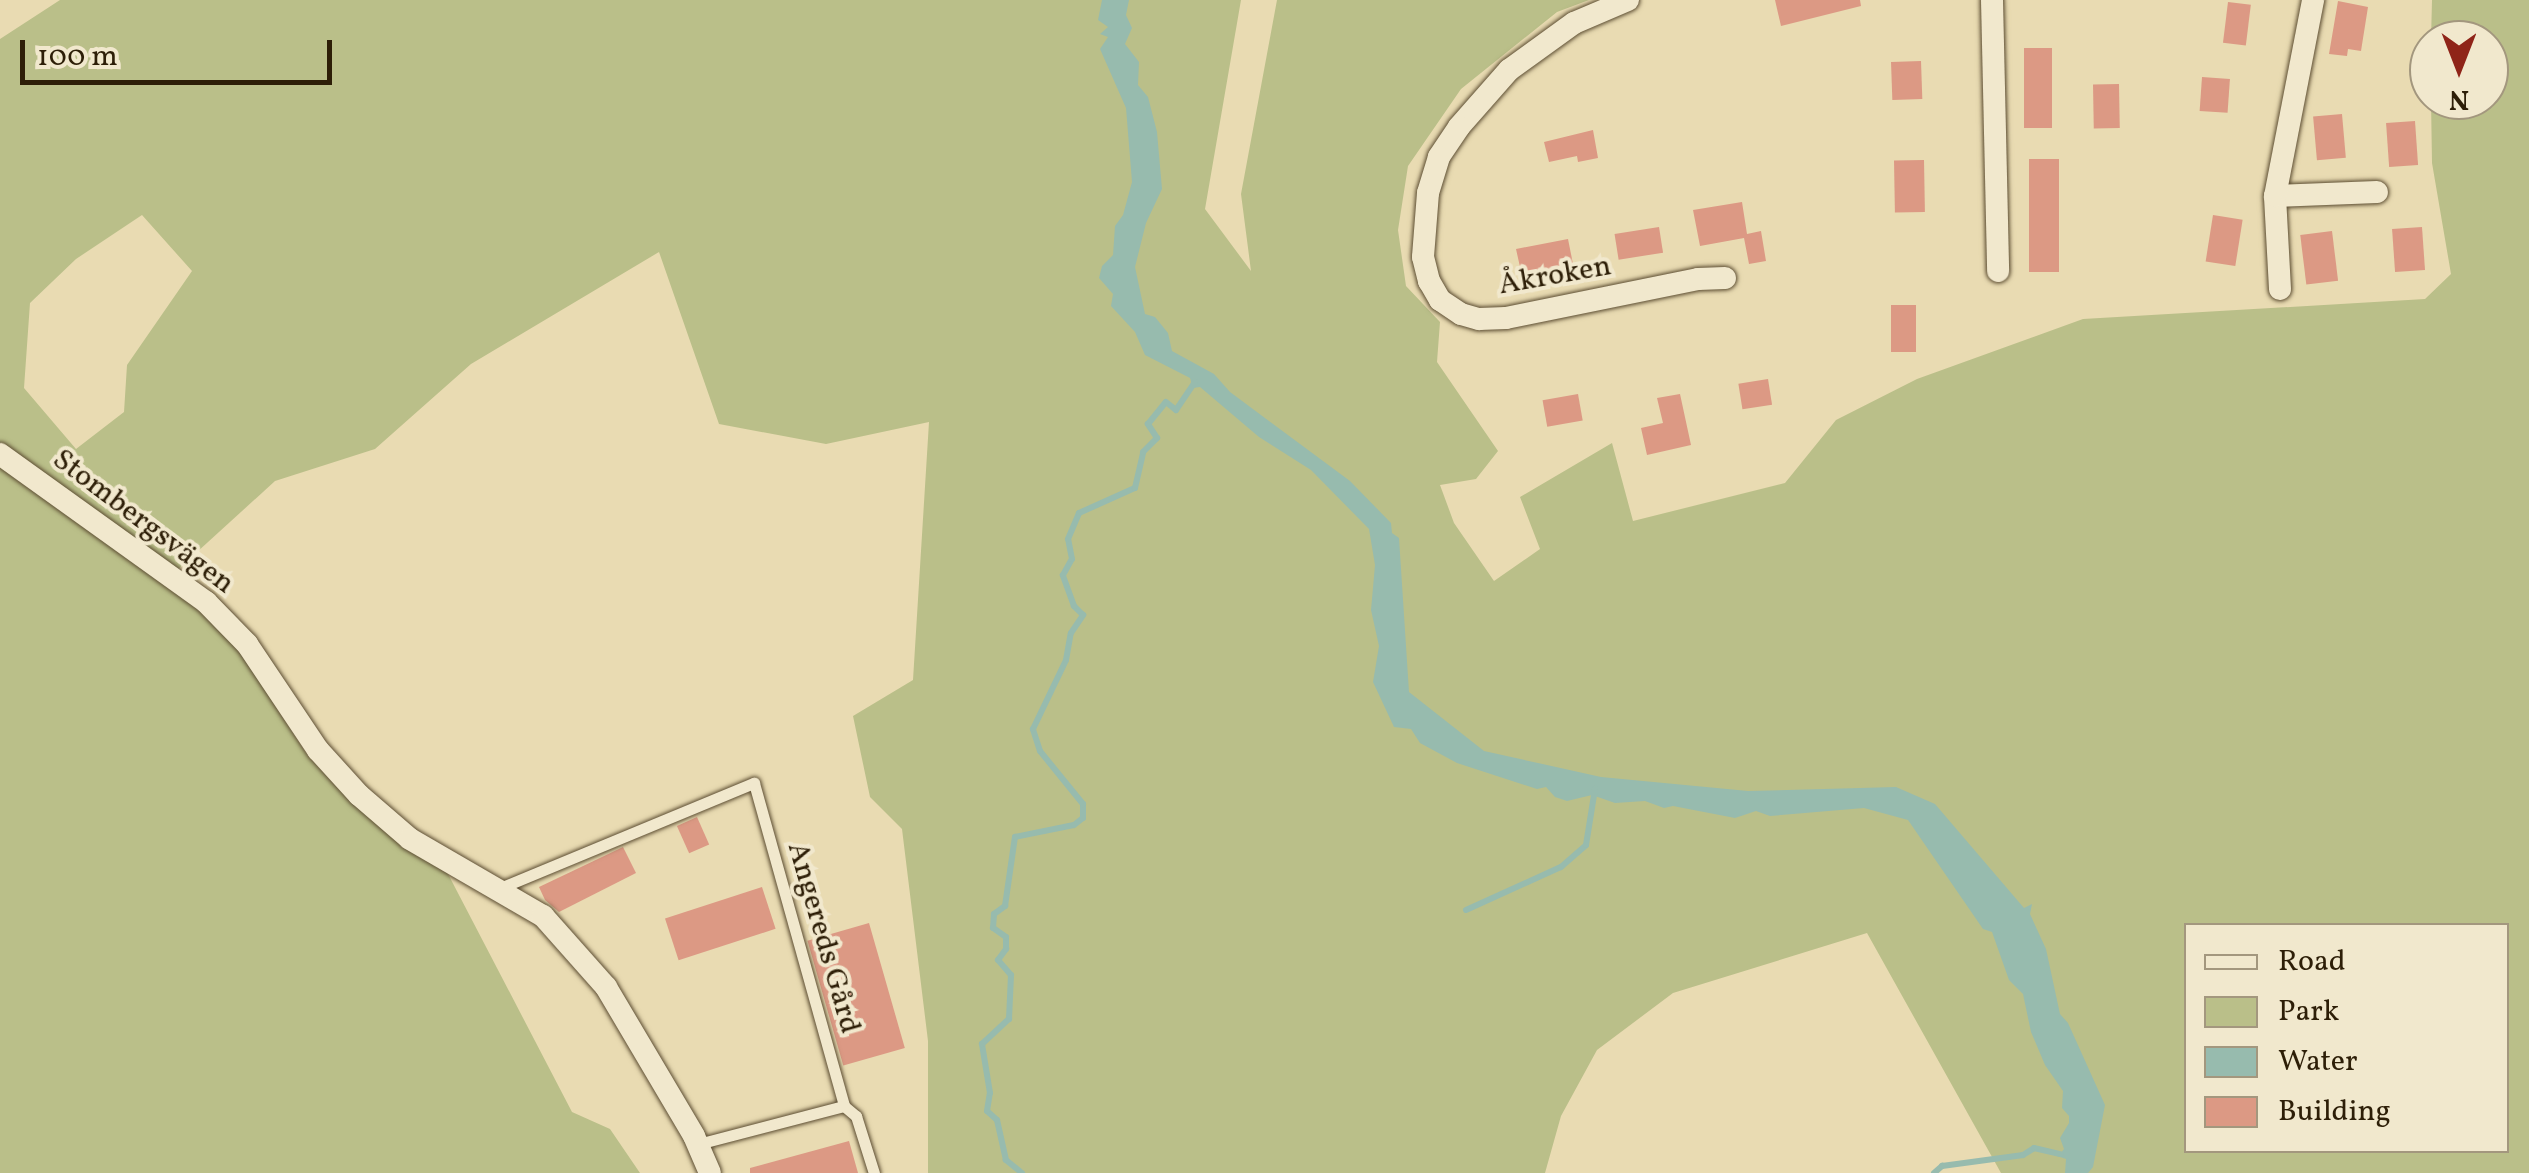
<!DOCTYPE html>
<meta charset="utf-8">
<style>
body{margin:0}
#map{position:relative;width:2529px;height:1173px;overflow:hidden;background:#e9dbb2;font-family:Vollkorn,serif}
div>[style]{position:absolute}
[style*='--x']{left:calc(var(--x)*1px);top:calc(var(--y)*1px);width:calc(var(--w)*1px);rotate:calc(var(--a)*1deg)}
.green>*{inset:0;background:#babf89}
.water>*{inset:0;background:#97bbae}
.stream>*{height:6px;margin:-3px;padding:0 3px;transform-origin:3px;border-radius:3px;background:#97bbae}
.building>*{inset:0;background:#dc9984;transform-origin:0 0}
.roads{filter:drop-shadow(0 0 2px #5c4d32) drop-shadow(0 0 2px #5c4d32)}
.lane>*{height:11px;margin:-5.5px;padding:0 5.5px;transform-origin:5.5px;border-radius:5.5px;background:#f1e8cd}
.street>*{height:22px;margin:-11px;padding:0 11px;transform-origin:11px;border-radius:11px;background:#f1e8cd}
span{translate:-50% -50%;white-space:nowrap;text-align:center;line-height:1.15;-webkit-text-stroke:8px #f1e8cd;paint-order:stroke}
.street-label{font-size:30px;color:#2d1e07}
.legend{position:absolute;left:2184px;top:923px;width:325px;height:230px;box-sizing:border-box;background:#f1e8cd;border:2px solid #a3977e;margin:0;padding:12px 18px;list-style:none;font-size:30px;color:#2d1e07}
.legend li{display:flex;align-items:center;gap:20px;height:50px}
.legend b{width:50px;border:2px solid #a3977e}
.north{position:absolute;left:2409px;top:20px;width:100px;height:100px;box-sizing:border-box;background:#f1e8cd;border:2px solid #a3977e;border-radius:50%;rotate:180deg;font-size:28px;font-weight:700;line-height:40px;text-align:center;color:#2d1e07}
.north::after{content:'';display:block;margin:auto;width:35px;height:45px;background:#8f2418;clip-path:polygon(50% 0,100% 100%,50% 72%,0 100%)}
.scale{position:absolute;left:20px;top:40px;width:312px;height:45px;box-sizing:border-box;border:5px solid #2d1e07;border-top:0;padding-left:12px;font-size:30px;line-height:35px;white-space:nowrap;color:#2d1e07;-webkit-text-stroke:8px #f1e8cd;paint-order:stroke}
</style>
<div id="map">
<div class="green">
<i style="clip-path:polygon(evenodd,60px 0,1241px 0,1205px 209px,1251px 271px,1241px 194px,1277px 0,1589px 0,1557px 12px,1461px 89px,1408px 166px,1398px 230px,1406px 286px,1440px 322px,1437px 362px,1498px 451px,1476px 479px,1440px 485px,1454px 523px,1494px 581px,1540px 549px,1520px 497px,1612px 443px,1633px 521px,1785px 483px,1836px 420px,1917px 379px,2083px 319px,2425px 299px,2451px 274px,2432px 163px,2431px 100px,2489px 100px,2489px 40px,2431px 40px,2432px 0,2529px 0,2529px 1173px,2001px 1173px,1867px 933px,1673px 993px,1597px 1050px,1561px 1116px,1545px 1173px,928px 1173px,928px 1041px,902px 829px,870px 797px,853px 716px,913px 680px,929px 422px,826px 444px,719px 424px,659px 252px,471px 364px,375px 449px,275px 481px,163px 583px,201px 608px,241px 654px,308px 756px,349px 800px,447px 872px,572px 1112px,610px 1129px,640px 1173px,0 1173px,0 39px,60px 0,142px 215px,192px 271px,127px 365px,124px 412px,76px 449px,24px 388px,30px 303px,76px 259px,142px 215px,60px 0,2186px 926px,2506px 926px,2506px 1150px,2186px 1150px,2186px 926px)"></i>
</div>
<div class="water">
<i style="clip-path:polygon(1102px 0,1129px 0,1126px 15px,1132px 28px,1125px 44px,1139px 62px,1138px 85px,1148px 97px,1157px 132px,1162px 189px,1146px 223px,1135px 267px,1145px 314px,1155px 317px,1168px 333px,1172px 351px,1214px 374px,1230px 392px,1350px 481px,1391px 523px,1392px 533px,1399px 538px,1409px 692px,1484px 751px,1601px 777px,1748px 791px,1896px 787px,1935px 804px,2024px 908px,2032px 904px,2030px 914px,2046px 949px,2060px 1014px,2068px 1023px,2105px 1105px,2093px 1167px,2088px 1173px,2065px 1173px,2066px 1159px,2054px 1155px,2054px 1151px,2060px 1154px,2064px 1149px,2060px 1138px,2069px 1123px,2069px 1116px,2062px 1108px,2063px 1091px,2045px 1065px,2031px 1032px,2023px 994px,2009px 980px,1992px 932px,1983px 929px,1908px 820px,1864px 808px,1770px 816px,1756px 811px,1735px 818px,1673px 806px,1664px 808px,1645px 801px,1615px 803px,1592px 795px,1567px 801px,1555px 797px,1546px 787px,1537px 789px,1457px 763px,1420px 743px,1411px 729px,1394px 727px,1373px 682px,1379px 646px,1371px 610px,1375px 565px,1369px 529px,1311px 470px,1259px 437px,1200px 387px,1193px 388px,1190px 378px,1145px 355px,1135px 332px,1111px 306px,1113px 294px,1099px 278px,1102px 266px,1113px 255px,1115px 226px,1123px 215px,1132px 182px,1126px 108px,1100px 49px,1108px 37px,1100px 34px,1108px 27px,1098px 20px)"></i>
</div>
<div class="stream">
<i style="--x:1466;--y:910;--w:104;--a:-24.4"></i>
<i style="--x:1561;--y:867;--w:33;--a:-41"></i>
<i style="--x:1586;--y:845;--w:57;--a:-80.9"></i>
<i style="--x:1022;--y:1173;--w:21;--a:-141"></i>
<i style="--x:1006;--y:1160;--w:41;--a:-102.7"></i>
<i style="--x:997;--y:1120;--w:13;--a:-138"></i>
<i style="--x:987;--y:1111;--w:18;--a:-81"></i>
<i style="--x:990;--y:1093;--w:50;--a:-99.3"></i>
<i style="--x:982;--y:1044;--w:37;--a:-43"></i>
<i style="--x:1009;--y:1019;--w:44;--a:-87.4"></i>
<i style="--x:1011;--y:975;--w:20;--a:-131"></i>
<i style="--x:998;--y:960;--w:14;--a:-54"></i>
<i style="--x:1006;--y:949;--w:12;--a:-90"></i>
<i style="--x:1006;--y:937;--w:16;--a:-145"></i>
<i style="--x:993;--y:928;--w:14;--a:-86"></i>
<i style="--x:994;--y:914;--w:14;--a:-36"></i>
<i style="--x:1005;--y:906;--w:70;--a:-81.8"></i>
<i style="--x:1015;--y:837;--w:60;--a:-11.5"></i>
<i style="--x:1074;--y:825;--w:11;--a:-38"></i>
<i style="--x:1083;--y:818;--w:14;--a:-90"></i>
<i style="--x:1083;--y:804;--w:68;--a:-129.1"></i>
<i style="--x:1040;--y:751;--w:23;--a:-108"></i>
<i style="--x:1033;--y:729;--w:76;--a:-64.4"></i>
<i style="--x:1066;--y:660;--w:27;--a:-80"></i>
<i style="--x:1071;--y:633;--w:22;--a:-56"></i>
<i style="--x:1083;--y:615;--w:13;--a:-135"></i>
<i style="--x:1074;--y:606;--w:33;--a:-110"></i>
<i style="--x:1063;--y:575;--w:18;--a:-61"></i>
<i style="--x:1072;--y:559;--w:20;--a:-101"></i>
<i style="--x:1068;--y:539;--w:28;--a:-67"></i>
<i style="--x:1079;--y:513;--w:61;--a:-24.1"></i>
<i style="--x:1135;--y:488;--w:37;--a:-77"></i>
<i style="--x:1143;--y:452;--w:20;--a:-45"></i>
<i style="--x:1157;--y:438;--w:17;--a:-123"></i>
<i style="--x:1148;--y:424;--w:28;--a:-51"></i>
<i style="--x:1166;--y:402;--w:13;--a:39"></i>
<i style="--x:1176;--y:410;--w:34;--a:-56"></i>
<i style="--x:1934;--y:1173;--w:11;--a:-41"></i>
<i style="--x:1942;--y:1166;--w:82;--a:-7.7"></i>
<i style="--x:2023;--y:1155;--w:13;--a:-32"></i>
<i style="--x:2034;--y:1148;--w:27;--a:13"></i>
</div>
<div class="building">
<i style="clip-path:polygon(1775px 0,1860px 0,1861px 6px,1781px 26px)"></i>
<i style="clip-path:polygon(2338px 1px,2368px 7px,2361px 51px,2348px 49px,2347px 56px,2329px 54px)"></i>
<i style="left:2228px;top:2px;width:23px;height:41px;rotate:7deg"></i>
<i style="left:2024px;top:48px;width:28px;height:80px"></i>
<i style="left:1921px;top:61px;width:38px;height:30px;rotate:88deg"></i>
<i style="left:2202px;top:77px;width:28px;height:34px;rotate:4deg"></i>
<i style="left:2119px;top:84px;width:44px;height:26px;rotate:89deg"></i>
<i style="left:2342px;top:114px;width:44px;height:29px;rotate:85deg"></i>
<i style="left:2415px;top:121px;width:44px;height:29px;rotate:86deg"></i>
<i style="clip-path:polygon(1593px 130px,1598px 158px,1578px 162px,1577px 156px,1549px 162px,1544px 142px)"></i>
<i style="left:2029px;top:159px;width:30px;height:113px"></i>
<i style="left:1924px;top:160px;width:52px;height:30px;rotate:89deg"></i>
<i style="clip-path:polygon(1742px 202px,1747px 234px,1761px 231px,1766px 261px,1749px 264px,1744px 238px,1700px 246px,1693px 210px)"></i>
<i style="left:2213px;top:215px;width:30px;height:47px;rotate:9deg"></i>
<i style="left:1659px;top:227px;width:26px;height:45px;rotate:81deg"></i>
<i style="left:2422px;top:227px;width:43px;height:30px;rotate:86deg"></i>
<i style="left:2332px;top:231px;width:50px;height:32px;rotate:83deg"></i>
<i style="clip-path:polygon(1568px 239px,1575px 274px,1543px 280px,1541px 272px,1522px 276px,1516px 249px)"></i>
<i style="left:1891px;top:305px;width:25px;height:47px"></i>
<i style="left:1768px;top:379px;width:26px;height:30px;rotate:81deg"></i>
<i style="left:1578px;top:394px;width:27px;height:36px;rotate:80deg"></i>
<i style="clip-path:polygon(1680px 394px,1691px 445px,1647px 455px,1641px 428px,1663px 423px,1657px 398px)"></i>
<i style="left:697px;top:817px;width:30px;height:22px;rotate:66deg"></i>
<i style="clip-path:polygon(623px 847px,636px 873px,559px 912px,545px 900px,539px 887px)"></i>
<i style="left:762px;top:887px;width:44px;height:102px;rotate:72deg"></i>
<i style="left:869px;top:923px;width:130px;height:64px;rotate:74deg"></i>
<i style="clip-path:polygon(849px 1141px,858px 1173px,750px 1173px,750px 1168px)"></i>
</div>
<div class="roads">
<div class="lane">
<i style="--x:500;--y:888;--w:275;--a:-22.5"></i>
<i style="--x:754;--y:783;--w:335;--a:74.4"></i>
<i style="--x:698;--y:1144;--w:151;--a:-14.6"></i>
<i style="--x:844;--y:1106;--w:16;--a:40"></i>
<i style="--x:856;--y:1116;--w:60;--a:72.5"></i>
</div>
<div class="street">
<i style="--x:1628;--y:0;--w:59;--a:156.9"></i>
<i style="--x:1574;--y:23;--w:80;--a:144.1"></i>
<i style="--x:1509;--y:70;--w:76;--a:131.3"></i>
<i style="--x:1459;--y:127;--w:36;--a:124"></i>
<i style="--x:1439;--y:157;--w:38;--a:107"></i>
<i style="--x:1428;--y:193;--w:64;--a:94.5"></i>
<i style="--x:1423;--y:257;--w:25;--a:76"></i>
<i style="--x:1429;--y:281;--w:22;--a:60"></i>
<i style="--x:1440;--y:300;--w:25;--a:34"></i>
<i style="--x:1461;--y:314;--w:19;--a:16"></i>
<i style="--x:1479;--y:319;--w:27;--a:-2"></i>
<i style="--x:1506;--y:318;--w:196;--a:-11.5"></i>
<i style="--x:1698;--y:279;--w:27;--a:-2"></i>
<i style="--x:1992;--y:0;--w:271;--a:88.7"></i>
<i style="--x:2275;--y:196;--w:102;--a:-2.2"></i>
<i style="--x:2280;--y:289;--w:93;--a:-93.1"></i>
<i style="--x:2275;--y:196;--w:200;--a:-79"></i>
<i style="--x:0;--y:454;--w:254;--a:35.7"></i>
<i style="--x:206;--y:602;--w:59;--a:45.7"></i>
<i style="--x:247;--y:644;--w:128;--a:56.2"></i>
<i style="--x:318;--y:750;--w:61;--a:47.7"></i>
<i style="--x:359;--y:795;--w:67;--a:40.8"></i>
<i style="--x:410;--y:839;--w:154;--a:30.1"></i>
<i style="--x:543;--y:916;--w:95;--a:48.4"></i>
<i style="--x:606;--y:987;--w:173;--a:59.4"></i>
<i style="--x:694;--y:1136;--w:40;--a:66.6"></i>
</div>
</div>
<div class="street-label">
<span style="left:1555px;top:276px;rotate:-10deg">Åkroken</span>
<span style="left:143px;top:522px;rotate:37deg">Stombergsvägen</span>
<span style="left:823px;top:938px;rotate:74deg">Angereds Gård</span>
</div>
<ul class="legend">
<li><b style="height:12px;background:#f1e8cd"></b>Road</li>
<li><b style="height:28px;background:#babf89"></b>Park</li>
<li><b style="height:28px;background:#97bbae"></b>Water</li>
<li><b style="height:28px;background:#dc9984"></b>Building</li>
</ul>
<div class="north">N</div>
<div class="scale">100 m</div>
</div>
